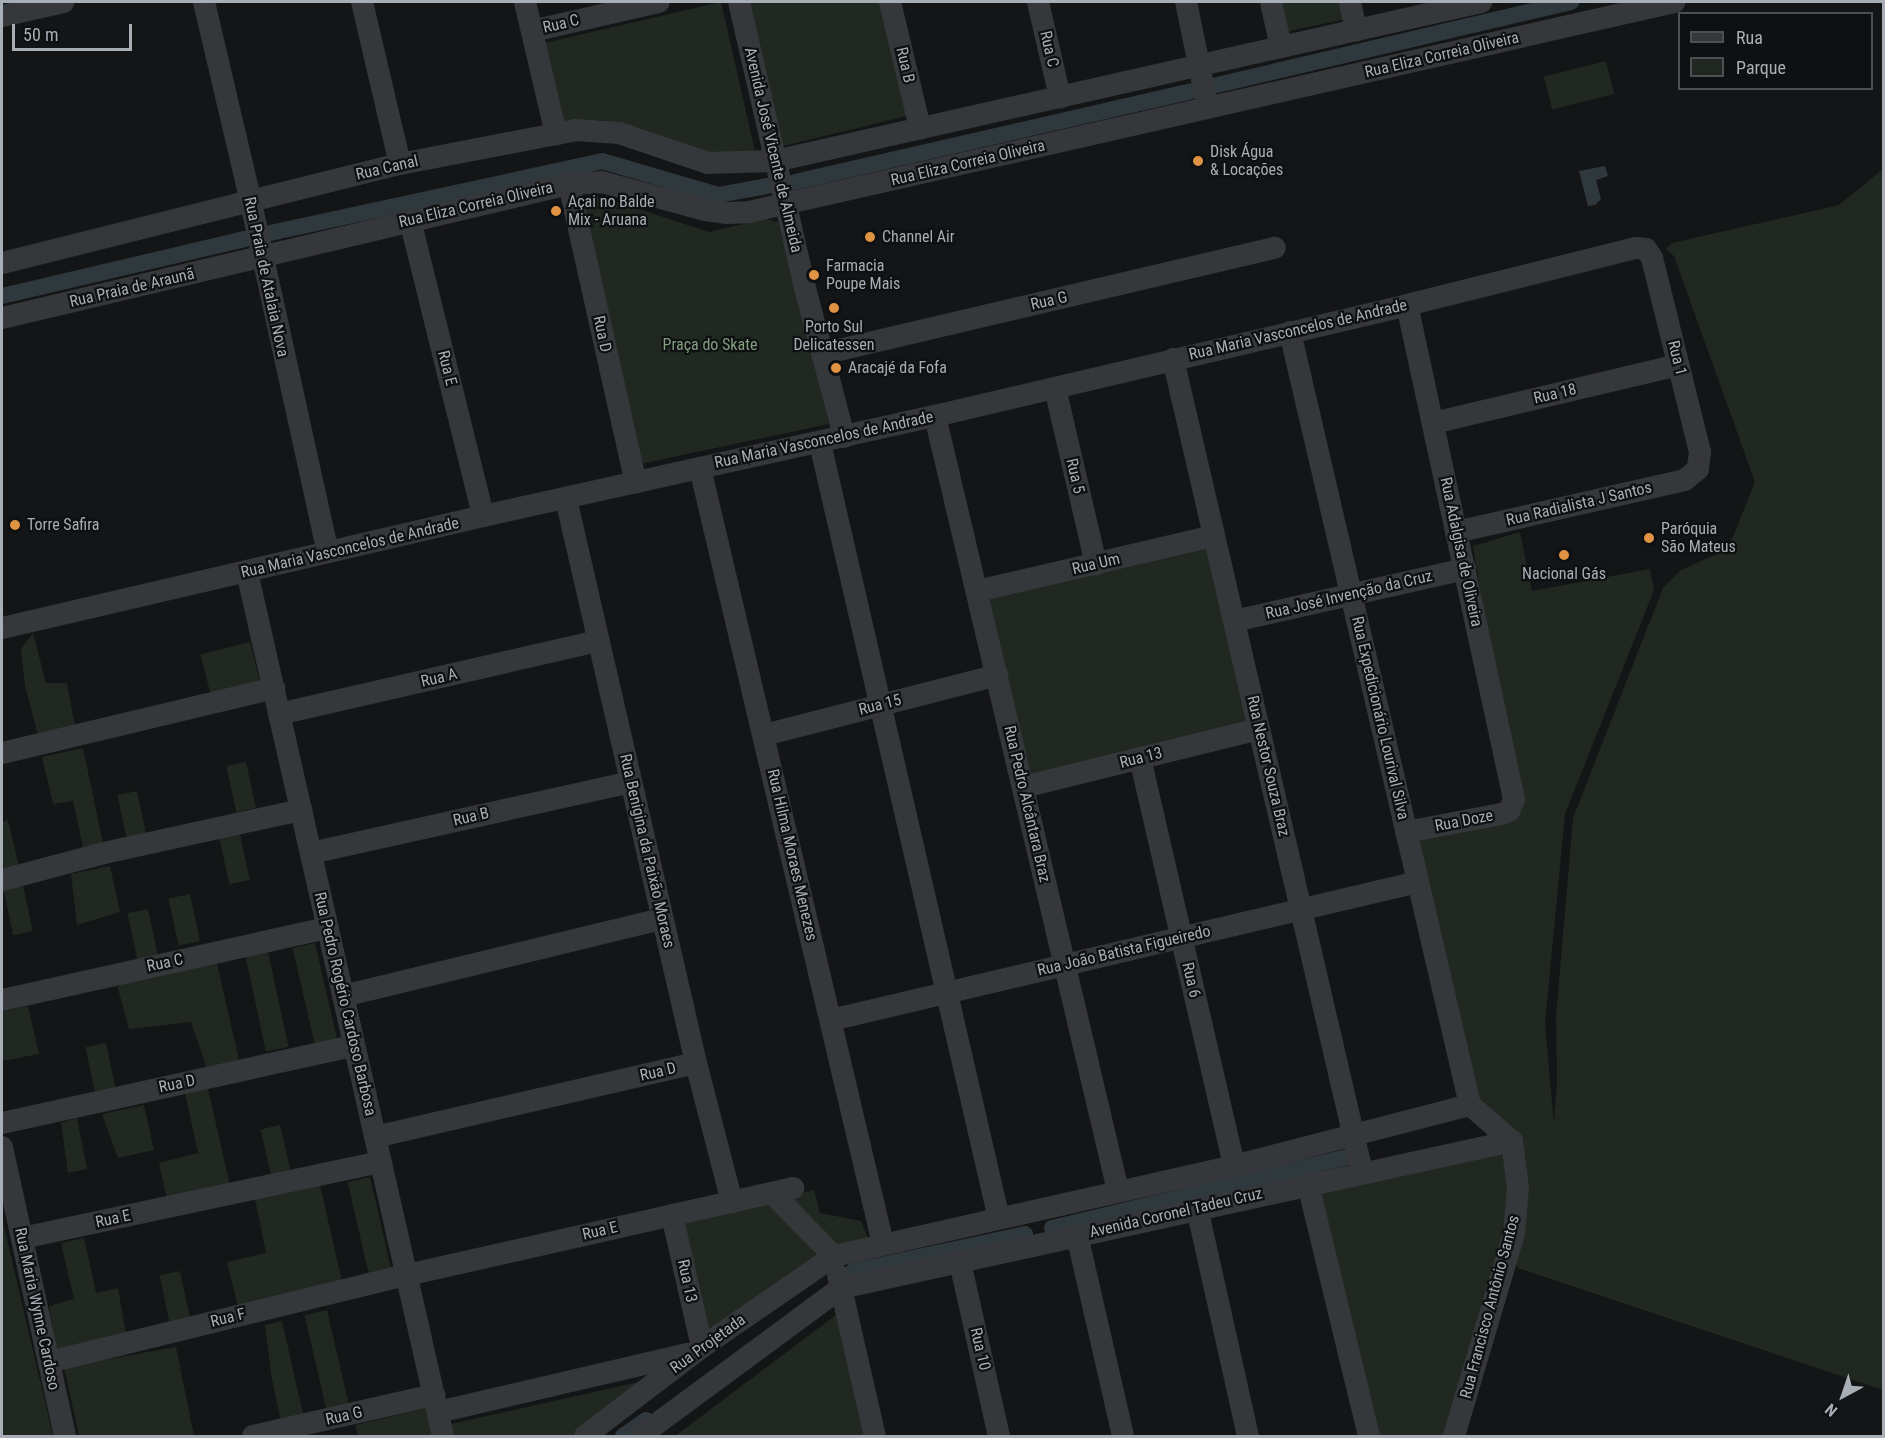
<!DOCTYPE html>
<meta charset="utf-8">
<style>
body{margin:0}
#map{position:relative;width:1885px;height:1438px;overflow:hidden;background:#141516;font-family:"Roboto Condensed",sans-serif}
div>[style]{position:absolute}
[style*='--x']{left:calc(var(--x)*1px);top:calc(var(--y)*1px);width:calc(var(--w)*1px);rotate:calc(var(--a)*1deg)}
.green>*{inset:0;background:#212821;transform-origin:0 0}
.water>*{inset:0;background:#2f393d}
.canal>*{height:16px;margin:-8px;padding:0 8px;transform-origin:8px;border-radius:8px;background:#2f393d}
.minor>*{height:22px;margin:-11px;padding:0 11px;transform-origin:11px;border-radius:11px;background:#36373a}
.dots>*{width:16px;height:16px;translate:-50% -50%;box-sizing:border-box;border:3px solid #0f1011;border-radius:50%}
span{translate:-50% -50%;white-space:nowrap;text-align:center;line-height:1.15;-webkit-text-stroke:4.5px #0f1011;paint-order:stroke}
.street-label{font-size:16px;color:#a7aeb5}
.poi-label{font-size:16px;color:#a7aeb5}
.left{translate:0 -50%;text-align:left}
.park-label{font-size:16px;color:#839e80}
.frame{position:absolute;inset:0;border:3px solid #a7aeb5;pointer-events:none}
.legend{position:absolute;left:1678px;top:12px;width:195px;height:78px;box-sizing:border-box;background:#0f1011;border:2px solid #4c4f53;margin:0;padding:8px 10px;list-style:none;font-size:18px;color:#a7aeb5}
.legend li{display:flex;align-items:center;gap:12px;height:30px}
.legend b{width:30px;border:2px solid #4c4f53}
.north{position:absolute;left:1813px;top:1366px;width:60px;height:60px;-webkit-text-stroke:4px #0f1011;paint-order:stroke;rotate:220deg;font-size:16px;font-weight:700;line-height:24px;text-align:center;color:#a7aeb5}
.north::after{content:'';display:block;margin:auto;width:21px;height:27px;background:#a7aeb5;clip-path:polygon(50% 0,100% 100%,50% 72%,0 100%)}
.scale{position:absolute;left:12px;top:24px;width:120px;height:27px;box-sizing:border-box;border:3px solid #a7aeb5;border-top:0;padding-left:8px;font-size:18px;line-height:21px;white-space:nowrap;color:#a7aeb5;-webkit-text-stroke:4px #0f1011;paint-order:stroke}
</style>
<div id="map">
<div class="green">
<i style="clip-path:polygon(721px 2px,755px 151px,714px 157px,602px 120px,563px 125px,544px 43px)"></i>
<i style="clip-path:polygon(749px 2px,885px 2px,911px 115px,783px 146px)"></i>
<i style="clip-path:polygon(1278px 2px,1342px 2px,1346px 19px,1285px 32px)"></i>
<i style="left:1606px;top:61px;width:34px;height:64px;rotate:76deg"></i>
<i style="clip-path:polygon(1883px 169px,1883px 1390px,1518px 1268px,1509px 1255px,1453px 1436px,1372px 1436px,1319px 1191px,1512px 1141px,1483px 1114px,1406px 832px,1514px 799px,1473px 546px,1520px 532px,1532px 591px,1650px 569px,1654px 590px,1565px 814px,1545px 1023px,1554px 1125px,1557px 1080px,1556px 1017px,1573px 818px,1663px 588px,1681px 570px,1728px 549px,1755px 482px,1674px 256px,1666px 249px,1672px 243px,1839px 205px)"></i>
<i style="clip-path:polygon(599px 196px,709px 232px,765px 219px,778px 222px,829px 424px,640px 464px,581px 200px,584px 197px)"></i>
<i style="left:1207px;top:549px;width:182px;height:227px;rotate:77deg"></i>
<i style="clip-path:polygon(33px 633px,46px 683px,67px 683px,75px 727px,38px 735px,25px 686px,21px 649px)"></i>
<i style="left:250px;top:642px;width:44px;height:51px;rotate:76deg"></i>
<i style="clip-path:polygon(83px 748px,103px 843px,83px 847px,73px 801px,53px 804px,42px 757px)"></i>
<i style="left:246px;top:762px;width:47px;height:20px;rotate:78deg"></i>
<i style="left:137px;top:791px;width:47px;height:20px;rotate:78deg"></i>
<i style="clip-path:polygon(8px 820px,19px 866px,2px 870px,2px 822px)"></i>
<i style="left:240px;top:834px;width:47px;height:21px;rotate:78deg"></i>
<i style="clip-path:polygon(110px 866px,120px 912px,77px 925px,71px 874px)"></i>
<i style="left:23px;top:885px;width:47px;height:20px;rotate:78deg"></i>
<i style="left:190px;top:894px;width:48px;height:22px;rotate:78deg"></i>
<i style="left:148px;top:909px;width:48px;height:21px;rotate:78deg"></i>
<i style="left:315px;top:943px;width:99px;height:23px;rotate:77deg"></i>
<i style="left:268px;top:951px;width:98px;height:23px;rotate:78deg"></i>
<i style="clip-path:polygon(217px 963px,239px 1060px,207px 1069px,191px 1022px,129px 1029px,117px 985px)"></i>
<i style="clip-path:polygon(28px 1006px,39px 1054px,2px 1061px,2px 1012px)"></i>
<i style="left:106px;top:1043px;width:48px;height:21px;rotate:78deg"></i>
<i style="clip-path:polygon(208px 1089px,230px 1185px,167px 1199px,159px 1163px,198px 1153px,185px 1093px)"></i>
<i style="clip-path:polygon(144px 1105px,154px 1150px,118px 1158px,102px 1114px)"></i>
<i style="clip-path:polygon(77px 1118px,87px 1169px,68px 1173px,61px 1123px)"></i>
<i style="left:280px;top:1125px;width:47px;height:20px;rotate:77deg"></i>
<i style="left:370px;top:1177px;width:99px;height:23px;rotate:77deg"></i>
<i style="clip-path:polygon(320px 1185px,342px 1281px,238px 1307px,227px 1262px,266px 1253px,255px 1199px)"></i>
<i style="clip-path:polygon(814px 1190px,820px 1213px,861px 1221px,869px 1241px,706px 1335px,679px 1223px)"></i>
<i style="clip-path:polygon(2px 1218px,53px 1436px,2px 1436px)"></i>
<i style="clip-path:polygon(84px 1238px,96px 1293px,118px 1288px,126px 1334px,57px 1350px,49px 1306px,74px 1299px,61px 1243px)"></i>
<i style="left:180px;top:1271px;width:47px;height:21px;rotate:78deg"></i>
<i style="left:327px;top:1310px;width:99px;height:23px;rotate:77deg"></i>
<i style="clip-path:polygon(837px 1314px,865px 1436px,675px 1436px)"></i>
<i style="clip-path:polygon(282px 1321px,304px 1418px,281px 1423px,271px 1374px,265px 1325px)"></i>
<i style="clip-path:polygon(176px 1347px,194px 1436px,79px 1436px,64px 1367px)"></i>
<i style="clip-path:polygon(647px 1380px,572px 1436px,454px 1436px,451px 1424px)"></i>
<i style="clip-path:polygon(426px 1408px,433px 1436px,358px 1436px,355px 1425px)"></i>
</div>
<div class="water">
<i style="clip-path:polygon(1605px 166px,1608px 176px,1596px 180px,1601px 199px,1595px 205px,1588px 206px,1579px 171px)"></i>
</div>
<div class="canal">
<i style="--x:1217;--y:85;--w:364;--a:-13.2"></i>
<i style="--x:795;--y:182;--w:406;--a:-12.9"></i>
<i style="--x:270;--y:233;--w:340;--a:-12.2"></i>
<i style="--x:602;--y:161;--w:121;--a:16.3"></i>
<i style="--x:718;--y:195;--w:50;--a:-10.4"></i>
<i style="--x:2;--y:296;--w:250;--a:-13.2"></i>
<i style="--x:1052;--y:1228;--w:309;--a:-13.5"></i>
<i style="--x:853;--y:1271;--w:176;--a:-12.1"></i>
<i style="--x:623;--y:1436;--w:28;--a:-35"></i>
</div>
<div class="minor">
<i style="--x:204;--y:2;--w:206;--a:76.8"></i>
<i style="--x:251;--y:203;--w:357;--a:77.6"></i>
<i style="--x:362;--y:2;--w:166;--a:76.8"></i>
<i style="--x:525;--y:2;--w:136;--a:76.8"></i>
<i style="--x:739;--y:2;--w:289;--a:77"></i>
<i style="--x:804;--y:284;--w:158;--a:75.3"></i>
<i style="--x:890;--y:2;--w:130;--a:76.6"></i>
<i style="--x:1038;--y:2;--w:98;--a:77"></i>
<i style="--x:1186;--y:2;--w:108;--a:78.3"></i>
<i style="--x:1271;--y:2;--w:46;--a:77.5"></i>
<i style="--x:1350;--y:2;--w:29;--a:78"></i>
<i style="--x:2;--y:16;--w:63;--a:-12.9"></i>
<i style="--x:532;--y:31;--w:130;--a:-12.9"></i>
<i style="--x:569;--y:184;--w:306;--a:77.4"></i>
<i style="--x:410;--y:220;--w:305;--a:76.1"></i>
<i style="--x:2;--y:263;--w:410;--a:-14"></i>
<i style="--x:400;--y:164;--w:179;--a:-10.9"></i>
<i style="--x:576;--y:130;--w:43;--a:4"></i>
<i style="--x:619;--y:133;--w:94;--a:18.6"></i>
<i style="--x:708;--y:163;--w:67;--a:-1.7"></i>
<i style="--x:775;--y:161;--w:724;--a:-12.69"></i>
<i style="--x:2;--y:318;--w:583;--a:-13.3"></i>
<i style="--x:569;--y:184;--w:33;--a:-3"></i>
<i style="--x:602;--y:182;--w:107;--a:15.2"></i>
<i style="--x:705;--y:210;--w:21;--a:8"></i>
<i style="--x:726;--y:213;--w:23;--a:-2"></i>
<i style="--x:749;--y:212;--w:949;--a:-12.79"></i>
<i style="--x:1290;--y:332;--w:794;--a:76.89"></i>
<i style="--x:822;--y:354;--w:465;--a:-13.2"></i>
<i style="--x:1173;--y:359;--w:835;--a:76.91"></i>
<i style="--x:1055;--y:388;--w:181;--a:76.9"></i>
<i style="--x:935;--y:416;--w:796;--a:76.71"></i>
<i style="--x:1433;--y:423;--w:252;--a:-13.3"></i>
<i style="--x:820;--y:443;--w:796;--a:77.01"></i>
<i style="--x:700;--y:468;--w:797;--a:76.73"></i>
<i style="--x:566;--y:499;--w:579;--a:77.02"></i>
<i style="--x:696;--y:1063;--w:144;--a:75.5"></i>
<i style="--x:247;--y:572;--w:886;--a:77.22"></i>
<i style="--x:977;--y:591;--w:243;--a:-13.1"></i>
<i style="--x:1234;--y:621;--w:237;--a:-12.7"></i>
<i style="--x:2;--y:628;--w:494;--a:-13.1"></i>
<i style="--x:483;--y:516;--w:463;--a:-12.5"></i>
<i style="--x:935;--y:416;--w:485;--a:-13.2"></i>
<i style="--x:1407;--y:305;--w:235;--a:-14"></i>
<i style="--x:1635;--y:248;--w:11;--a:5"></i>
<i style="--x:1646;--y:249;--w:11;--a:56"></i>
<i style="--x:1652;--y:258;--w:200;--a:76.1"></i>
<i style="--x:1700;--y:452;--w:17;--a:97"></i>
<i style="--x:1698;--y:469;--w:17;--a:140"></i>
<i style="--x:1685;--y:480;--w:235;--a:167.2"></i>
<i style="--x:279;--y:714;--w:328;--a:-12.9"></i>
<i style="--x:764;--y:735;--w:241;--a:-14.4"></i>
<i style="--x:2;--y:753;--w:280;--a:-13.4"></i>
<i style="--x:1140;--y:758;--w:419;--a:77"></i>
<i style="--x:1023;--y:787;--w:243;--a:-13.8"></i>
<i style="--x:1406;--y:832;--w:97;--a:-10.7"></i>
<i style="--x:1501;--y:814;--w:9;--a:-21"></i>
<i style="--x:1509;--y:811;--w:13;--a:-67"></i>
<i style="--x:1514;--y:799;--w:505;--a:-102.22"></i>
<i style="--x:311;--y:853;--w:328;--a:-12.5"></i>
<i style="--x:2;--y:880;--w:106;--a:-14.8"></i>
<i style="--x:104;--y:853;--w:202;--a:-12.3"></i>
<i style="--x:343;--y:996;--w:328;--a:-13.6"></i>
<i style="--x:2;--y:1000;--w:334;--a:-12.5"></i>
<i style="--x:831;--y:1020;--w:603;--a:-13.23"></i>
<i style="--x:1470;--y:1105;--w:55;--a:40.6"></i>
<i style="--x:2;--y:1123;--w:359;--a:-12.4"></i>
<i style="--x:375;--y:1137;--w:329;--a:-13"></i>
<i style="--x:2;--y:1147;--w:296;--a:77.7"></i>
<i style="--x:1308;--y:1184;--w:259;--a:76.4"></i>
<i style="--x:772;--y:1193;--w:88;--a:45.5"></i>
<i style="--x:1197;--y:1208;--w:234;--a:77.4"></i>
<i style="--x:672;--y:1215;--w:135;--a:77.2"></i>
<i style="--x:1077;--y:1235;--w:206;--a:77.1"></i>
<i style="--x:22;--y:1238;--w:366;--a:-12"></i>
<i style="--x:960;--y:1262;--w:178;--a:77.4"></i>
<i style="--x:838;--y:1275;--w:165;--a:77.1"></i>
<i style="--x:49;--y:1362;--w:368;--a:-13.7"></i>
<i style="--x:407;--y:1275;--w:396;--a:-12.7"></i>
<i style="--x:438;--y:1412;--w:257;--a:-13.1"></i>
<i style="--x:253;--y:1436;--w:186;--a:-12.8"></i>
<i style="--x:585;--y:1436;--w:147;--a:-37.3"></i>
<i style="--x:702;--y:1347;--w:160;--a:-34.6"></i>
<i style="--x:834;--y:1256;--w:410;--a:-12.7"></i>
<i style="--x:1234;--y:1166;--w:244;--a:-14.5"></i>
<i style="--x:640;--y:1436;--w:250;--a:-36.4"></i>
<i style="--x:841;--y:1288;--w:687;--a:-12.36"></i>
<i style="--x:1454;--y:1436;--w:212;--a:-73.5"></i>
<i style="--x:1514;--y:1233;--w:45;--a:-84.9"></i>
<i style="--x:1518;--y:1188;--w:47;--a:-97.3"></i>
</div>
<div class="dots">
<i style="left:1198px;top:161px;background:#e09342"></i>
<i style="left:556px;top:211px;background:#e09342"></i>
<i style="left:870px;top:237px;background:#e09342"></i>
<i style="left:814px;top:275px;background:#e09342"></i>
<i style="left:834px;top:308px;background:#e09342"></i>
<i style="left:836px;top:368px;background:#e09342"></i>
<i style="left:15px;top:525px;background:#e09342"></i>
<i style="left:1649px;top:538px;background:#e09342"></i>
<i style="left:1564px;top:555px;background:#e09342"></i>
</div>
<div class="street-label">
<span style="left:561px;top:24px;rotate:-13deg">Rua C</span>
<span style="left:1049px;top:49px;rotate:77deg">Rua C</span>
<span style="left:1442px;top:55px;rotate:-13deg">Rua Eliza Correia Oliveira</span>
<span style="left:905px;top:65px;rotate:77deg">Rua B</span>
<span style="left:773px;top:150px;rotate:77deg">Avenida José Vicente de Almeida</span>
<span style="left:968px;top:163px;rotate:-13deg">Rua Eliza Correia Oliveira</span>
<span style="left:387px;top:168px;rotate:-13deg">Rua Canal</span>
<span style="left:476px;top:205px;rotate:-13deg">Rua Eliza Correia Oliveira</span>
<span style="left:266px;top:277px;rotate:78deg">Rua Praia de Atalaia Nova</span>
<span style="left:132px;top:288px;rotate:-13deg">Rua Praia de Araunã</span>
<span style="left:1049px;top:301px;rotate:-13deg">Rua G</span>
<span style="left:1298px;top:330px;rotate:-13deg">Rua Maria Vasconcelos de Andrade</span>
<span style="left:602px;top:334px;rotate:78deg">Rua D</span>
<span style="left:1677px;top:358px;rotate:76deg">Rua 1</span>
<span style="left:447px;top:368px;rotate:76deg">Rua E</span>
<span style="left:1555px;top:394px;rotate:-13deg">Rua 18</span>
<span style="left:824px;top:440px;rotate:-12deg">Rua Maria Vasconcelos de Andrade</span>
<span style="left:1075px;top:476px;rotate:77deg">Rua 5</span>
<span style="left:1579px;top:504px;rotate:-13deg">Rua Radialista J Santos</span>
<span style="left:350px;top:548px;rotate:-13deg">Rua Maria Vasconcelos de Andrade</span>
<span style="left:1461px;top:552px;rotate:78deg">Rua Adalgisa de Oliveira</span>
<span style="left:1096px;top:564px;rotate:-13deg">Rua Um</span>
<span style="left:1349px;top:595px;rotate:-13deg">Rua José Invenção da Cruz</span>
<span style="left:439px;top:678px;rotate:-13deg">Rua A</span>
<span style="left:880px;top:705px;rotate:-14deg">Rua 15</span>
<span style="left:1380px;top:718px;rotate:77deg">Rua Expedicionário Lourival Silva</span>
<span style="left:1141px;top:758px;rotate:-14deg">Rua 13</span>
<span style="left:1268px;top:766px;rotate:77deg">Rua Nestor Souza Braz</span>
<span style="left:1027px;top:804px;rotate:77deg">Rua Pedro Alcântara Braz</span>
<span style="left:471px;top:817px;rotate:-13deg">Rua B</span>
<span style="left:1464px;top:821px;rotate:-11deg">Rua Doze</span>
<span style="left:647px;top:851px;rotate:77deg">Rua Benigina da Paixão Moraes</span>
<span style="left:792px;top:855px;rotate:77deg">Rua Hilma Moraes Menezes</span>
<span style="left:1124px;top:951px;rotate:-13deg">Rua João Batista Figueiredo</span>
<span style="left:165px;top:963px;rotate:-12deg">Rua C</span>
<span style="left:1191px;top:980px;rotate:77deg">Rua 6</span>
<span style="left:345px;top:1004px;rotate:77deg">Rua Pedro Rogério Cardoso Barbosa</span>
<span style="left:658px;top:1072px;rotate:-13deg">Rua D</span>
<span style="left:177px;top:1084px;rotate:-12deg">Rua D</span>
<span style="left:1176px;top:1213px;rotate:-13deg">Avenida Coronel Tadeu Cruz</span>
<span style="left:113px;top:1219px;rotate:-12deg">Rua E</span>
<span style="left:600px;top:1231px;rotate:-13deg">Rua E</span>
<span style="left:687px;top:1281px;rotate:78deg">Rua 13</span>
<span style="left:1490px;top:1307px;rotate:-75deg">Rua Francisco Antônio Santos</span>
<span style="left:37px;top:1309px;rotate:78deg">Rua Maria Wynne Cardoso</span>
<span style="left:228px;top:1318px;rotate:-14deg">Rua F</span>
<span style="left:708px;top:1344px;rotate:-36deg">Rua Projetada</span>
<span style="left:980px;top:1349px;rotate:77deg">Rua 10</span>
<span style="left:344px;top:1416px;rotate:-13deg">Rua G</span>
</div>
<div class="poi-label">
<span class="left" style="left:1210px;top:161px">Disk Água<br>&amp; Locações</span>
<span class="left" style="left:568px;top:211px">Açai no Balde<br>Mix - Aruana</span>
<span class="left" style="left:882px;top:237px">Channel Air</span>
<span class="left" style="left:826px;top:275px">Farmacia<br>Poupe Mais</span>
<span style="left:834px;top:336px">Porto Sul<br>Delicatessen</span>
<span class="left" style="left:848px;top:368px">Aracajé da Fofa</span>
<span class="left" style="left:27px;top:525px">Torre Safira</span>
<span class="left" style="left:1661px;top:538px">Paróquia<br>São Mateus</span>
<span style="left:1564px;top:574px">Nacional Gás</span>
</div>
<div class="park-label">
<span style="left:710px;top:345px">Praça do Skate</span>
</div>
<div class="frame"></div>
<ul class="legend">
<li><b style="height:8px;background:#36373a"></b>Rua</li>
<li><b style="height:16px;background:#212821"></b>Parque</li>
</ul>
<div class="north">N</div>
<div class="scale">50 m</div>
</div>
